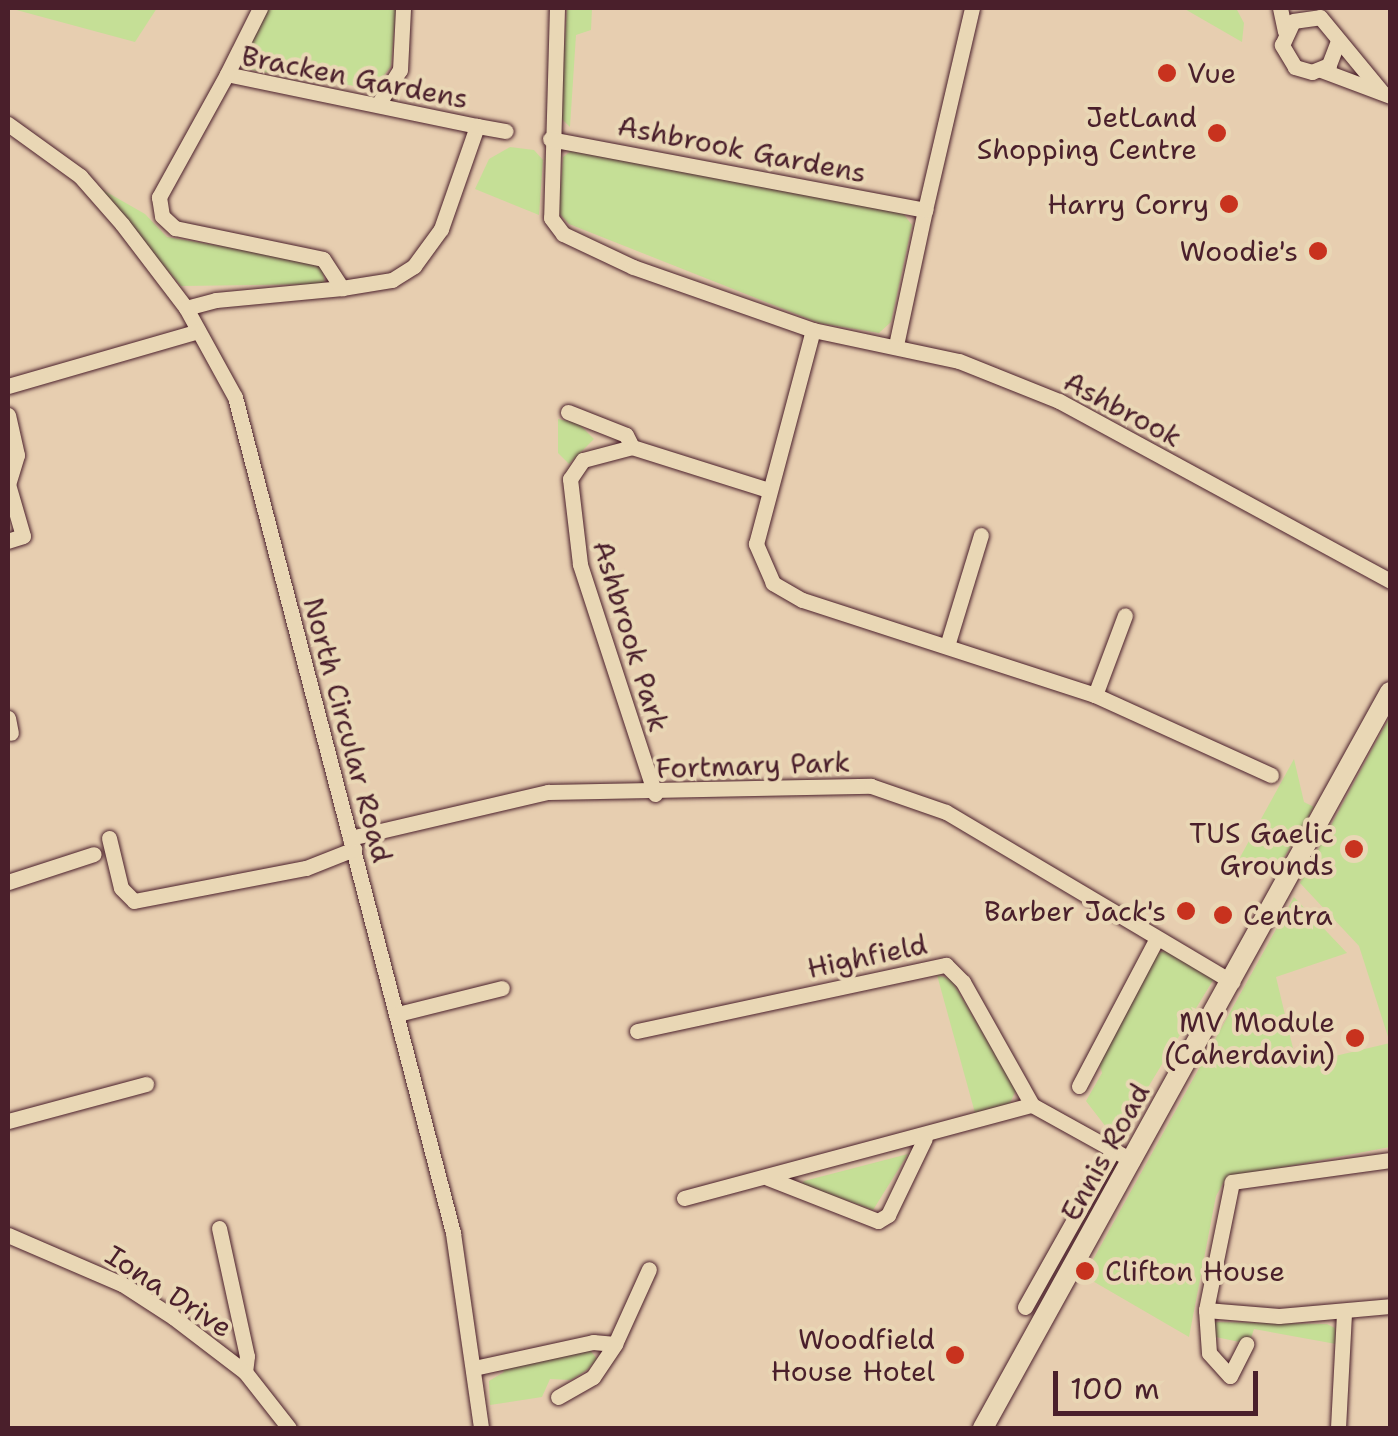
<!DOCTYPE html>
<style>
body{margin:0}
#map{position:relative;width:1398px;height:1436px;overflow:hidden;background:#e7ceb0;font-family:"Shantell Sans",sans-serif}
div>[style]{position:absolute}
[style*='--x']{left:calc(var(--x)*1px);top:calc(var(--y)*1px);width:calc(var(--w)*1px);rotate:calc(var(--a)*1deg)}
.green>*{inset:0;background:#c5df96}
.roads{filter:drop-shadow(0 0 2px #4a1f2b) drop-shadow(0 0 2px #4a1f2b)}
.minor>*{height:15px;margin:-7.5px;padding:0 7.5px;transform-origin:7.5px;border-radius:7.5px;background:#e9d7b5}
.major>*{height:20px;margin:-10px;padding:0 10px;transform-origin:10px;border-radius:10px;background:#e9d7b5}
.dots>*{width:28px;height:28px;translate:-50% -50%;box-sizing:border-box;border:5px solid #e9d7b5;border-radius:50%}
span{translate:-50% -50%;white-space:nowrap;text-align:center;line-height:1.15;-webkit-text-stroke:8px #e9d7b5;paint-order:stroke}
.poi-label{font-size:28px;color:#4a1f2b}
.left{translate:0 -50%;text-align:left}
.right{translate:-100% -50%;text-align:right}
.street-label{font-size:28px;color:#4a1f2b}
.frame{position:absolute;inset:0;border:10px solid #4a1f2b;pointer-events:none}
.scale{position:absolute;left:1053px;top:1371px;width:205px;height:45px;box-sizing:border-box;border:5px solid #4a1f2b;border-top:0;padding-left:12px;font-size:30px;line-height:35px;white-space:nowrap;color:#4a1f2b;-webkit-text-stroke:8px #e9d7b5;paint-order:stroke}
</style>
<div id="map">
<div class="green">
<i style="clip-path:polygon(9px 8px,157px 8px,135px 42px)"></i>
<i style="clip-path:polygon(267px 8px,396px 8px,391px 66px,374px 89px,244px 69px,242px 55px)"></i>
<i style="clip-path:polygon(567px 8px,592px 8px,591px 30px,576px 35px,570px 127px,560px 117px)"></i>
<i style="clip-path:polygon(1183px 8px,1236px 8px,1244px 23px,1242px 42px)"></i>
<i style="clip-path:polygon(510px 147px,534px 150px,543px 160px,539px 215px,475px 189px,489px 159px)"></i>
<i style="clip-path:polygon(571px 151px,902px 212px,912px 225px,891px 322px,879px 333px,819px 323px,569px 224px,559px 213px,563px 157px)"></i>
<i style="clip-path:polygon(96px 186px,145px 214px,167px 237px,303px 260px,322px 268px,325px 284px,181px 286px)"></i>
<i style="clip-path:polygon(558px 419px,578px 423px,594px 439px,569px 464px,558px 453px)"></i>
<i style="clip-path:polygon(1390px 716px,1390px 1147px,1226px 1178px,1216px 1196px,1189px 1337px,1084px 1276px,1294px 897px,1347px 953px,1276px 977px,1297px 1065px,1390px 1043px,1359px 946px,1300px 883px)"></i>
<i style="clip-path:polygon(1294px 759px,1304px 802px,1314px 807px,1273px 876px,1238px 861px)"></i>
<i style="clip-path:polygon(1165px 951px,1215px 977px,1116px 1140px,1086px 1101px,1102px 1073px,1099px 1062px,1158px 953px)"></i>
<i style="clip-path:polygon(937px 975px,951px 979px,1016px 1090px,1010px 1103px,975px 1113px)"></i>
<i style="clip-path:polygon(908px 1154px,873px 1210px,802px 1184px,804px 1181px)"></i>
<i style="clip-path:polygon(1212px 1322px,1327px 1324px,1335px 1328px,1336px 1344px,1254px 1329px,1249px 1344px,1211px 1336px)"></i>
<i style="clip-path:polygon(590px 1350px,597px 1359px,587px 1370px,571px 1380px,550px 1379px,542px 1397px,490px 1405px,489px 1381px,504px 1372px,501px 1367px)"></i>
</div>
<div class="roads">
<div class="minor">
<i style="--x:557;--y:8;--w:210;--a:91.6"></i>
<i style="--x:551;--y:218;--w:20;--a:53"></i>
<i style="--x:563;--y:234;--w:77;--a:25.2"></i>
<i style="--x:633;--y:267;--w:191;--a:19.3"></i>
<i style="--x:1280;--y:8;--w:24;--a:78"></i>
<i style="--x:1338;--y:41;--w:26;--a:111"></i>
<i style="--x:1329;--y:65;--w:18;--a:158"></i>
<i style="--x:1312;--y:72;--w:18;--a:-164"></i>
<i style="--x:1295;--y:67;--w:26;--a:-121"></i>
<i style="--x:1282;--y:45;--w:26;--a:-65"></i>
<i style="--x:1293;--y:21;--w:27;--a:-8"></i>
<i style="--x:1320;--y:17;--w:96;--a:50.5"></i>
<i style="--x:1321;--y:70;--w:74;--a:20.6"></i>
<i style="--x:227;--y:74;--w:74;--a:-63.4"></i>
<i style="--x:379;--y:103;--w:39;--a:-58"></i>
<i style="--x:400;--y:70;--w:62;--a:-87.2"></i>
<i style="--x:8;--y:124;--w:89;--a:35.8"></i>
<i style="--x:80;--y:176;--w:64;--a:48.8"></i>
<i style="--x:122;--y:224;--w:106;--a:52.7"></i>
<i style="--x:186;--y:308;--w:102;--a:61.2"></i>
<i style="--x:235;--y:397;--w:864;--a:75.38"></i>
<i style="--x:453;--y:1233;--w:197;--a:81.8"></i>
<i style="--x:477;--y:126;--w:29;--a:10"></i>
<i style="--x:550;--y:139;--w:382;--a:10.7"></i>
<i style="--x:925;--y:210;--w:138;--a:102.1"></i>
<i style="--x:925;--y:210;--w:207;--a:-76.9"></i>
<i style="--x:186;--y:308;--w:31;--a:-15"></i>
<i style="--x:216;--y:300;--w:127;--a:-5.4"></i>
<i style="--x:342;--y:288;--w:51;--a:-9.1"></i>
<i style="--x:392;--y:280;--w:26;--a:-32"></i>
<i style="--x:414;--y:266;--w:46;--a:-53.9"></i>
<i style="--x:441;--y:229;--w:109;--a:-70.7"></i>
<i style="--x:477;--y:126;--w:255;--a:-168.3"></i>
<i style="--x:227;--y:74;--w:141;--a:118.9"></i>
<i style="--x:159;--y:197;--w:19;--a:81"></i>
<i style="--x:162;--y:216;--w:18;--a:43"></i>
<i style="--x:175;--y:228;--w:151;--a:11.8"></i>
<i style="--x:323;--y:259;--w:35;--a:57"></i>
<i style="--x:8;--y:386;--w:198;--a:-16.1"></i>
<i style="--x:568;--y:412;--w:62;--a:21.6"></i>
<i style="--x:626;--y:435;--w:13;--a:63"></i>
<i style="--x:8;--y:415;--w:41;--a:77.3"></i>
<i style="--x:17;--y:455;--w:30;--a:107"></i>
<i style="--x:8;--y:484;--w:54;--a:73.9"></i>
<i style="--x:23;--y:536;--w:16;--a:162"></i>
<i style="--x:947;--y:646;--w:116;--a:-73"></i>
<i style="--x:1095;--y:695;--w:85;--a:-69.4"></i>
<i style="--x:8;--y:718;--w:15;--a:79"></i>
<i style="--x:1271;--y:775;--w:193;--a:-155.6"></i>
<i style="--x:1095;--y:695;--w:308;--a:-162"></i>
<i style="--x:802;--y:600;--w:34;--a:-150"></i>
<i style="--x:773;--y:583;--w:43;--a:-113.6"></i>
<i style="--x:756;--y:544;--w:221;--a:-75.1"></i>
<i style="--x:813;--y:330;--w:149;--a:12"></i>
<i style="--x:959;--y:361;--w:108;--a:21.8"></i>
<i style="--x:1059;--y:401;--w:377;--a:28.5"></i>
<i style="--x:655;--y:794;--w:242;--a:-108.1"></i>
<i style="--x:580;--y:564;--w:86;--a:-96.7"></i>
<i style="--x:570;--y:479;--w:23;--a:-56"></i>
<i style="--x:583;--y:460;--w:51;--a:-14.9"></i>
<i style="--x:632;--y:447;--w:143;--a:17.5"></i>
<i style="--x:109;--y:838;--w:51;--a:76.5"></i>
<i style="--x:121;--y:888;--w:18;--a:45"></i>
<i style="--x:134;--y:901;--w:175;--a:-10.9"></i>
<i style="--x:306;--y:868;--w:52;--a:-21.6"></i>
<i style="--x:350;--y:838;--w:203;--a:-13.1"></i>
<i style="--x:548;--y:792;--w:323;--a:-1.1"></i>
<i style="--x:871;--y:786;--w:79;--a:19.1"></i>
<i style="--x:946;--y:812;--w:333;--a:30.7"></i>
<i style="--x:8;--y:882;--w:90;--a:-18"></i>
<i style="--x:398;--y:1014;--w:107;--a:-14"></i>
<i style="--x:637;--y:1031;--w:316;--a:-12.1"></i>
<i style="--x:946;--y:965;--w:24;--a:45"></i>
<i style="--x:963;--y:982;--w:141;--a:60.7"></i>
<i style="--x:1032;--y:1105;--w:115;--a:29"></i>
<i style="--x:1079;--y:1086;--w:167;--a:-62.2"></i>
<i style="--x:8;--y:1121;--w:143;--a:-15"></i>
<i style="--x:1390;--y:1160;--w:160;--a:172.1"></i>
<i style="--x:1232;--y:1182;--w:131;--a:101.5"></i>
<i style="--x:1206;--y:1310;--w:73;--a:4.7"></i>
<i style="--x:1279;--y:1316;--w:111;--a:-5.1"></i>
<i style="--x:768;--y:1178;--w:118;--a:21.4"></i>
<i style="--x:878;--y:1221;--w:12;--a:-31"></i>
<i style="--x:888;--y:1215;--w:85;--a:-64.3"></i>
<i style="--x:684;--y:1198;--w:360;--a:-15"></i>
<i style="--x:219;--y:1228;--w:131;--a:77.7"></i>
<i style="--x:247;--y:1356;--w:16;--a:97"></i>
<i style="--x:8;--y:1235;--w:124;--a:23.3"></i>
<i style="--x:122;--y:1284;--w:61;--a:32.9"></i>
<i style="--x:173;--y:1317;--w:91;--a:37.4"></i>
<i style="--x:245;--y:1372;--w:71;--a:51.8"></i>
<i style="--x:1025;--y:1307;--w:180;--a:-60.7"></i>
<i style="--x:1206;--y:1310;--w:43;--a:86"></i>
<i style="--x:1209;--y:1353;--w:31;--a:48"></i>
<i style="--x:1230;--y:1376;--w:36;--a:-63"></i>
<i style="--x:474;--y:1368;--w:122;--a:-12.3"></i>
<i style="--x:593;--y:1342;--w:22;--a:5"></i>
<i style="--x:615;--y:1344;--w:82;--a:-65.6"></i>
<i style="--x:558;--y:1397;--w:40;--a:-29.7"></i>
<i style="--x:593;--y:1377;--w:40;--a:-56"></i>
<i style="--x:1338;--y:1428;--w:115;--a:-87"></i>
</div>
<div class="major">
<i style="--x:983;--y:1428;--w:841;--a:-61.06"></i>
</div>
</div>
<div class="dots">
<i style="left:1167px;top:73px;background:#c8321e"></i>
<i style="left:1217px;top:133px;background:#c8321e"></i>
<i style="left:1229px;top:204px;background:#c8321e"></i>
<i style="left:1318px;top:251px;background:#c8321e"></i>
<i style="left:1354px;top:849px;background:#c8321e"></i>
<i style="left:1186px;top:911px;background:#c8321e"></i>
<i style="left:1223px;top:915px;background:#c8321e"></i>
<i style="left:1355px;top:1038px;background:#c8321e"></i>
<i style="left:1085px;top:1271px;background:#c8321e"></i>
<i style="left:955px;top:1355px;background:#c8321e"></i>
</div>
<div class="poi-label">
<span class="left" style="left:1187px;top:73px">Vue</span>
<span class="right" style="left:1197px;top:133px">JetLand<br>Shopping Centre</span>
<span class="right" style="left:1209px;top:204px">Harry Corry</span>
<span class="right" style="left:1298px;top:251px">Woodie's</span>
<span class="right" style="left:1334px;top:849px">TUS Gaelic<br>Grounds</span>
<span class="right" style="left:1166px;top:911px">Barber Jack's</span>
<span class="left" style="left:1243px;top:915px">Centra</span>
<span class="right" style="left:1335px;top:1038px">MV Module<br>(Caherdavin)</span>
<span class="left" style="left:1105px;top:1271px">Clifton House</span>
<span class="right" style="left:935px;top:1355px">Woodfield<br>House Hotel</span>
</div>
<div class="street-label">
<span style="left:355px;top:77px;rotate:11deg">Bracken Gardens</span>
<span style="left:742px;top:149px;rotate:11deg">Ashbrook Gardens</span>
<span style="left:1123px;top:409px;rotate:28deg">Ashbrook</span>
<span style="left:631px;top:636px;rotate:73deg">Ashbrook Park</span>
<span style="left:348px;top:730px;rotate:75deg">North Circular Road</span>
<span style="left:753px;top:765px;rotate:-2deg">Fortmary Park</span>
<span style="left:867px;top:956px;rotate:-12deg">Highfield</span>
<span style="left:1105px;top:1152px;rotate:-61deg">Ennis Road</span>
<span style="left:169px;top:1291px;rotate:33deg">Iona Drive</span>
</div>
<div class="frame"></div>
<div class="scale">100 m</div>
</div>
